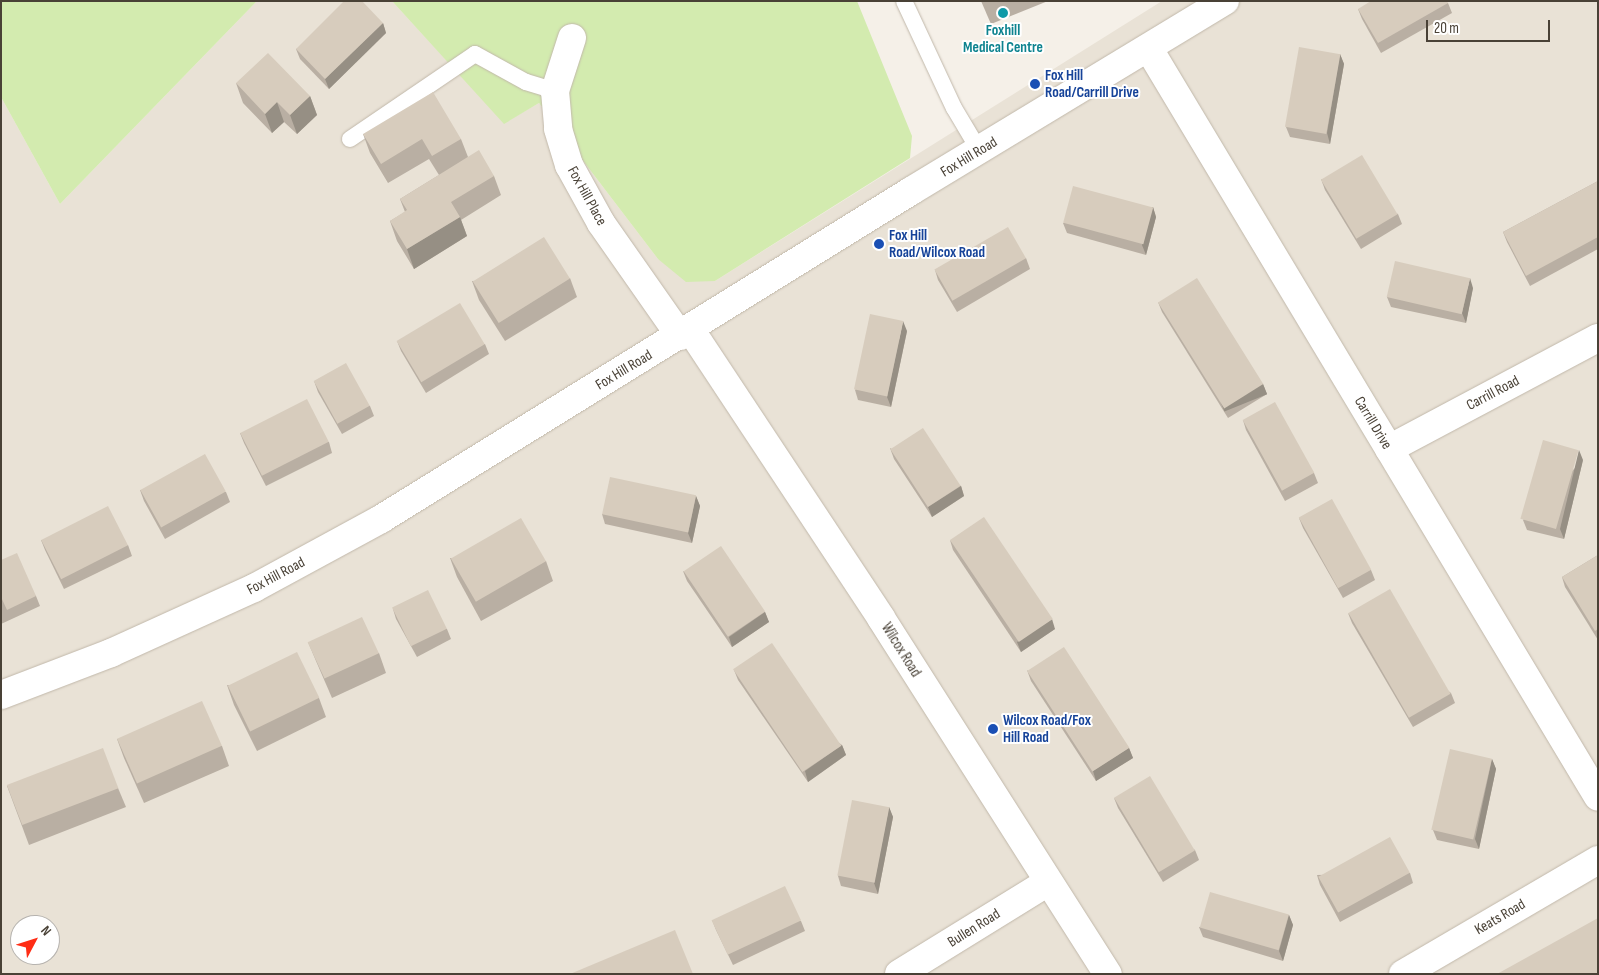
<!DOCTYPE html>
<style>
body{margin:0}
#map{position:relative;width:1599px;height:975px;overflow:hidden;background:#f5f0e8;font-family:"Sofia Sans Condensed",sans-serif}
div>[style]{position:absolute}
[style*='--x']{left:calc(var(--x)*1px);top:calc(var(--y)*1px);width:calc(var(--w)*1px);rotate:calc(var(--a)*1deg)}
.residential>*{inset:0;background:#e9e2d6}
.green>*{inset:0;background:#d3ebaf}
.roads{filter:drop-shadow(0 0 1px #c1b8aa) drop-shadow(0 0 1px #c1b8aa)}
.service>*{height:16px;margin:-8px;padding:0 8px;transform-origin:8px;border-radius:8px;background:#fff}
.minor>*{height:28px;margin:-14px;padding:0 14px;transform-origin:14px;border-radius:14px;background:#fff}
.tertiary>*{height:28px;margin:-14px;padding:0 14px;transform-origin:14px;border-radius:14px;background:#fff}
.wall>*{inset:0;background:#b9afa3}
.shaded-wall>*{inset:0;background:#968f84;transform-origin:0 0}
.building>*{inset:0;background:#d7ccbd;transform-origin:0 0}
.dots>*{width:14px;height:14px;translate:-50% -50%;box-sizing:border-box;border:2px solid #fff;border-radius:50%}
span{translate:-50% -50%;white-space:nowrap;text-align:center;line-height:1.15;-webkit-text-stroke:4px #fff;paint-order:stroke}
.culture-label{font-size:15px;color:#0d838f;font-weight:700}
.transit-label{font-size:15px;color:#164399;font-weight:700}
.left{translate:0 -50%;text-align:left}
.street-label{font-size:15px;color:#494136}
.frame{position:absolute;inset:0;border:2px solid #494136;pointer-events:none}
.north{position:absolute;left:10px;top:915px;width:50px;height:50px;box-sizing:border-box;background:#fff;border:1px solid #b6b3af;border-radius:50%;rotate:50deg;font-size:14px;font-weight:700;line-height:20px;text-align:center;color:#494136}
.north::after{content:'';display:block;margin:auto;width:18px;height:22px;background:#ff2d15;clip-path:polygon(50% 0,100% 100%,50% 72%,0 100%)}
.scale{position:absolute;left:1426px;top:20px;width:124px;height:22px;box-sizing:border-box;border:2px solid #494136;border-top:0;padding-left:6px;font-size:15px;line-height:18px;white-space:nowrap;color:#494136;-webkit-text-stroke:4px #fff;paint-order:stroke}
</style>
<div id="map">
<div class="residential">
<i style="clip-path:polygon(evenodd,257px 1px,392px 1px,504px 123px,539px 103px,658px 259px,715px 281px,1162px 1px,1598px 1px,1598px 974px,1px 974px,1px 97px,60px 204px,257px 1px,20px 925px,50px 925px,50px 955px,20px 955px,20px 925px)"></i>
</div>
<div class="green">
<i style="clip-path:polygon(1px 1px,257px 1px,60px 204px,1px 97px)"></i>
<i style="clip-path:polygon(392px 1px,857px 1px,912px 136px,910px 158px,715px 281px,686px 282px,658px 259px,539px 103px,504px 124px)"></i>
</div>
<div class="roads">
<div class="service">
<i style="--x:904;--y:1;--w:118;--a:65"></i>
<i style="--x:954;--y:108;--w:49;--a:59.2"></i>
<i style="--x:350;--y:139;--w:151;--a:-34.2"></i>
<i style="--x:475;--y:54;--w:58;--a:28.8"></i>
<i style="--x:526;--y:82;--w:30;--a:17"></i>
</div>
<div class="minor">
<i style="--x:572;--y:38;--w:56;--a:107.8"></i>
<i style="--x:555;--y:91;--w:38;--a:85"></i>
<i style="--x:558;--y:129;--w:38;--a:73"></i>
<i style="--x:569;--y:165;--w:66;--a:61.1"></i>
<i style="--x:601;--y:223;--w:138;--a:55"></i>
<i style="--x:1149;--y:49;--w:872;--a:59.02"></i>
<i style="--x:690;--y:329;--w:346;--a:56.5"></i>
<i style="--x:881;--y:618;--w:422;--a:57.5"></i>
<i style="--x:1389;--y:449;--w:237;--a:-28"></i>
<i style="--x:899;--y:974;--w:175;--a:-31.7"></i>
<i style="--x:1403;--y:974;--w:226;--a:-30.3"></i>
</div>
<div class="tertiary">
<i style="--x:1;--y:695;--w:118;--a:-20.9"></i>
<i style="--x:111;--y:653;--w:157;--a:-24.4"></i>
<i style="--x:254;--y:588;--w:145;--a:-28.5"></i>
<i style="--x:381;--y:519;--w:623;--a:-31.75"></i>
<i style="--x:911;--y:191;--w:367;--a:-31.2"></i>
</div>
</div>
<div class="wall">
<i style="clip-path:polygon(981px 1px,1048px 1px,991px 24px)"></i>
<i style="clip-path:polygon(1448px 3px,1452px 13px,1381px 53px,1362px 19px,1358px 9px)"></i>
<i style="clip-path:polygon(383px 23px,386px 33px,329px 89px,300px 59px,296px 49px)"></i>
<i style="clip-path:polygon(1340px 54px,1344px 64px,1330px 144px,1290px 137px,1286px 127px)"></i>
<i style="clip-path:polygon(236px 83px,310px 96px,317px 115px,297px 134px,284px 122px,272px 133px,243px 103px)"></i>
<i style="clip-path:polygon(363px 134px,461px 139px,468px 157px,494px 176px,501px 195px,461px 220px,467px 236px,414px 269px,397px 241px,390px 221px,405px 212px,400px 199px,439px 175px,429px 159px,388px 183px,370px 153px)"></i>
<i style="clip-path:polygon(1321px 179px,1398px 214px,1402px 224px,1361px 249px,1325px 190px)"></i>
<i style="clip-path:polygon(1598px 181px,1598px 249px,1530px 286px,1507px 242px,1503px 232px)"></i>
<i style="clip-path:polygon(1153px 207px,1156px 217px,1146px 255px,1067px 233px,1063px 223px)"></i>
<i style="clip-path:polygon(1026px 258px,1030px 269px,957px 312px,938px 280px,935px 270px)"></i>
<i style="clip-path:polygon(570px 278px,577px 297px,505px 341px,479px 300px,472px 281px)"></i>
<i style="clip-path:polygon(1473px 288px,1466px 323px,1391px 307px,1387px 297px)"></i>
<i style="clip-path:polygon(1158px 302px,1263px 384px,1267px 394px,1228px 418px,1162px 312px)"></i>
<i style="clip-path:polygon(907px 331px,891px 407px,858px 400px,855px 390px)"></i>
<i style="clip-path:polygon(397px 341px,485px 344px,489px 354px,426px 393px,401px 351px)"></i>
<i style="clip-path:polygon(314px 381px,370px 406px,374px 416px,342px 434px,318px 392px)"></i>
<i style="clip-path:polygon(1243px 420px,1314px 473px,1318px 483px,1285px 501px,1246px 430px)"></i>
<i style="clip-path:polygon(240px 433px,329px 442px,332px 453px,266px 486px,244px 443px)"></i>
<i style="clip-path:polygon(890px 448px,961px 486px,964px 496px,932px 517px,894px 459px)"></i>
<i style="clip-path:polygon(1583px 460px,1564px 539px,1527px 530px,1523px 520px)"></i>
<i style="clip-path:polygon(140px 490px,226px 492px,230px 502px,165px 539px,144px 501px)"></i>
<i style="clip-path:polygon(696px 496px,700px 506px,692px 543px,605px 524px,602px 514px)"></i>
<i style="clip-path:polygon(1299px 518px,1371px 570px,1375px 580px,1343px 598px,1303px 528px)"></i>
<i style="clip-path:polygon(41px 540px,128px 545px,132px 556px,64px 589px,45px 550px)"></i>
<i style="clip-path:polygon(950px 540px,1055px 629px,1021px 652px,953px 550px)"></i>
<i style="clip-path:polygon(1598px 555px,1598px 640px,1565px 587px,1562px 577px)"></i>
<i style="clip-path:polygon(450px 558px,546px 561px,553px 581px,481px 621px,457px 577px)"></i>
<i style="clip-path:polygon(1px 560px,36px 596px,40px 606px,1px 624px)"></i>
<i style="clip-path:polygon(683px 571px,765px 612px,769px 622px,732px 647px,687px 581px)"></i>
<i style="clip-path:polygon(393px 609px,447px 629px,451px 639px,417px 657px,396px 619px)"></i>
<i style="clip-path:polygon(1348px 613px,1451px 693px,1455px 703px,1413px 727px,1352px 623px)"></i>
<i style="clip-path:polygon(308px 642px,379px 653px,386px 673px,332px 698px,316px 661px)"></i>
<i style="clip-path:polygon(734px 670px,842px 745px,846px 755px,808px 782px,738px 680px)"></i>
<i style="clip-path:polygon(1027px 670px,1129px 748px,1133px 758px,1096px 781px,1031px 681px)"></i>
<i style="clip-path:polygon(227px 685px,319px 698px,326px 717px,257px 751px,234px 705px)"></i>
<i style="clip-path:polygon(117px 739px,222px 746px,229px 766px,144px 803px,124px 758px)"></i>
<i style="clip-path:polygon(1492px 759px,1496px 769px,1479px 849px,1437px 840px,1433px 830px)"></i>
<i style="clip-path:polygon(7px 786px,118px 788px,126px 807px,29px 845px)"></i>
<i style="clip-path:polygon(1114px 798px,1195px 850px,1199px 860px,1163px 882px,1118px 808px)"></i>
<i style="clip-path:polygon(889px 807px,893px 817px,878px 894px,841px 886px,838px 876px)"></i>
<i style="clip-path:polygon(1410px 873px,1413px 883px,1340px 922px,1320px 885px,1317px 875px)"></i>
<i style="clip-path:polygon(1289px 915px,1293px 925px,1283px 961px,1203px 937px,1199px 927px)"></i>
<i style="clip-path:polygon(712px 920px,801px 921px,805px 931px,733px 965px,716px 930px)"></i>
</div>
<div class="shaded-wall">
<i style="clip-path:polygon(383px 23px,386px 33px,329px 89px,325px 79px)"></i>
<i style="clip-path:polygon(1340px 54px,1344px 64px,1330px 144px,1327px 133px)"></i>
<i style="clip-path:polygon(310px 96px,317px 115px,297px 134px,290px 115px)"></i>
<i style="clip-path:polygon(277px 102px,284px 122px,272px 133px,265px 114px)"></i>
<i style="clip-path:polygon(1153px 207px,1156px 217px,1146px 255px,1142px 245px)"></i>
<i style="clip-path:polygon(460px 217px,467px 236px,414px 269px,407px 249px)"></i>
<i style="clip-path:polygon(1470px 278px,1473px 288px,1466px 323px,1462px 313px)"></i>
<i style="clip-path:polygon(903px 321px,907px 331px,891px 407px,887px 397px)"></i>
<i style="left:1263px;top:384px;width:11px;height:46px;rotate:68deg"></i>
<i style="clip-path:polygon(1579px 450px,1583px 460px,1564px 539px,1560px 529px)"></i>
<i style="clip-path:polygon(961px 486px,964px 496px,932px 517px,928px 507px)"></i>
<i style="clip-path:polygon(696px 496px,700px 506px,692px 543px,688px 533px)"></i>
<i style="clip-path:polygon(765px 612px,769px 622px,732px 647px,729px 637px)"></i>
<i style="clip-path:polygon(1052px 619px,1055px 629px,1021px 652px,1017px 642px)"></i>
<i style="clip-path:polygon(842px 745px,846px 755px,808px 782px,805px 771px)"></i>
<i style="clip-path:polygon(1129px 748px,1133px 758px,1096px 781px,1093px 771px)"></i>
<i style="clip-path:polygon(1492px 759px,1496px 769px,1479px 849px,1475px 839px)"></i>
<i style="clip-path:polygon(889px 807px,893px 817px,878px 894px,874px 883px)"></i>
<i style="clip-path:polygon(1289px 915px,1293px 925px,1283px 961px,1279px 951px)"></i>
</div>
<div class="building">
<i style="clip-path:polygon(344px 1px,362px 1px,383px 23px,325px 79px,296px 49px)"></i>
<i style="clip-path:polygon(1371px 1px,1447px 1px,1448px 3px,1378px 43px,1358px 9px)"></i>
<i style="left:1299px;top:47px;width:42px;height:81px;rotate:10deg"></i>
<i style="clip-path:polygon(268px 53px,310px 96px,290px 115px,277px 102px,265px 114px,236px 83px)"></i>
<i style="clip-path:polygon(433px 92px,461px 139px,432px 156px,422px 139px,381px 164px,363px 134px)"></i>
<i style="clip-path:polygon(479px 150px,494px 176px,451px 202px,460px 217px,407px 249px,390px 221px,407px 210px,400px 199px)"></i>
<i style="left:1362px;top:155px;width:69px;height:48px;rotate:59deg"></i>
<i style="clip-path:polygon(1598px 181px,1598px 237px,1526px 276px,1503px 232px)"></i>
<i style="left:1073px;top:186px;width:83px;height:38px;rotate:15deg"></i>
<i style="left:1008px;top:227px;width:36px;height:85px;rotate:60deg"></i>
<i style="left:544px;top:237px;width:49px;height:84px;rotate:58deg"></i>
<i style="left:1395px;top:261px;width:77px;height:37px;rotate:13deg"></i>
<i style="left:1197px;top:278px;width:125px;height:46px;rotate:58deg"></i>
<i style="left:460px;top:303px;width:48px;height:74px;rotate:59deg"></i>
<i style="left:870px;top:314px;width:34px;height:77px;rotate:12deg"></i>
<i style="left:346px;top:363px;width:49px;height:37px;rotate:61deg"></i>
<i style="left:307px;top:399px;width:48px;height:75px;rotate:63deg"></i>
<i style="left:1275px;top:402px;width:81px;height:37px;rotate:61deg"></i>
<i style="left:923px;top:428px;width:69px;height:39px;rotate:57deg"></i>
<i style="left:1543px;top:440px;width:37px;height:82px;rotate:16deg"></i>
<i style="left:205px;top:454px;width:43px;height:74px;rotate:61deg"></i>
<i style="left:610px;top:477px;width:88px;height:38px;rotate:12deg"></i>
<i style="left:1332px;top:499px;width:81px;height:38px;rotate:61deg"></i>
<i style="left:108px;top:506px;width:44px;height:75px;rotate:63deg"></i>
<i style="left:984px;top:517px;width:123px;height:41px;rotate:56deg"></i>
<i style="left:521px;top:518px;width:50px;height:81px;rotate:60deg"></i>
<i style="left:721px;top:546px;width:79px;height:45px;rotate:56deg"></i>
<i style="clip-path:polygon(17px 553px,36px 596px,7px 610px,1px 597px,1px 560px)"></i>
<i style="clip-path:polygon(1598px 555px,1598px 629px,1595px 631px,1562px 577px)"></i>
<i style="left:1390px;top:589px;width:121px;height:48px;rotate:60deg"></i>
<i style="left:428px;top:590px;width:43px;height:40px;rotate:64deg"></i>
<i style="left:362px;top:617px;width:40px;height:60px;rotate:65deg"></i>
<i style="left:772px;top:643px;width:124px;height:47px;rotate:56deg"></i>
<i style="left:1064px;top:647px;width:120px;height:44px;rotate:57deg"></i>
<i style="left:297px;top:652px;width:51px;height:77px;rotate:64deg"></i>
<i style="left:202px;top:701px;width:49px;height:93px;rotate:66deg"></i>
<i style="left:103px;top:748px;width:43px;height:103px;rotate:69deg"></i>
<i style="left:1450px;top:749px;width:43px;height:83px;rotate:13deg"></i>
<i style="left:1150px;top:776px;width:87px;height:42px;rotate:59deg"></i>
<i style="left:852px;top:800px;width:38px;height:77px;rotate:11deg"></i>
<i style="left:1390px;top:837px;width:41px;height:82px;rotate:61deg"></i>
<i style="left:785px;top:886px;width:38px;height:81px;rotate:65deg"></i>
<i style="left:1210px;top:892px;width:82px;height:37px;rotate:16deg"></i>
<i style="clip-path:polygon(1598px 918px,1598px 974px,1497px 974px)"></i>
<i style="clip-path:polygon(675px 930px,693px 974px,570px 974px)"></i>
</div>
<div class="dots">
<i style="left:1003px;top:13px;background:#0f9aa8"></i>
<i style="left:1035px;top:84px;background:#1a4fb4"></i>
<i style="left:879px;top:244px;background:#1a4fb4"></i>
<i style="left:993px;top:729px;background:#1a4fb4"></i>
</div>
<div class="culture-label">
<span style="left:1003px;top:39px">Foxhill<br>Medical Centre</span>
</div>
<div class="transit-label">
<span class="left" style="left:1045px;top:84px">Fox Hill<br>Road/Carrill Drive</span>
<span class="left" style="left:889px;top:244px">Fox Hill<br>Road/Wilcox Road</span>
<span class="left" style="left:1003px;top:729px">Wilcox Road/Fox<br>Hill Road</span>
</div>
<div class="street-label">
<span style="left:969px;top:157px;rotate:-31deg">Fox Hill Road</span>
<span style="left:587px;top:196px;rotate:61deg">Fox Hill Place</span>
<span style="left:624px;top:370px;rotate:-31deg">Fox Hill Road</span>
<span style="left:1493px;top:393px;rotate:-28deg">Carrill Road</span>
<span style="left:1373px;top:423px;rotate:59deg">Carrill Drive</span>
<span style="left:276px;top:576px;rotate:-28deg">Fox Hill Road</span>
<span style="left:901px;top:650px;rotate:58deg">Wilcox Road</span>
<span style="left:1500px;top:917px;rotate:-30deg">Keats Road</span>
<span style="left:974px;top:928px;rotate:-32deg">Bullen Road</span>
</div>
<div class="frame"></div>
<div class="north">N</div>
<div class="scale">20 m</div>
</div>
